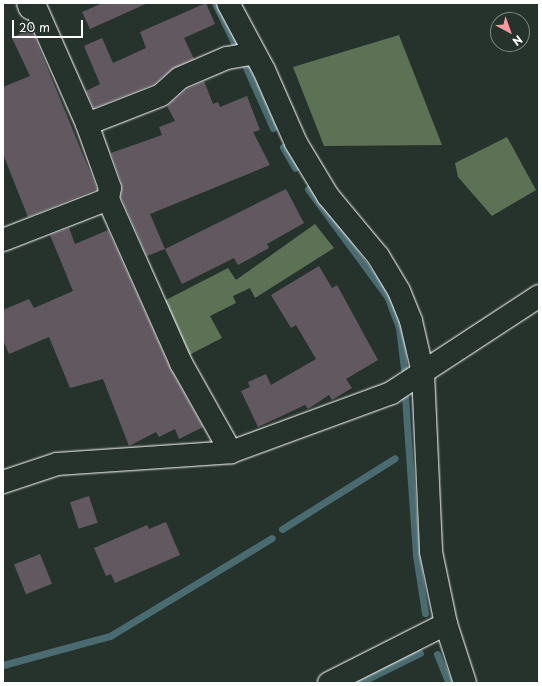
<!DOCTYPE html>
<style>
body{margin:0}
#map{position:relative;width:542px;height:686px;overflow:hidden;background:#26332d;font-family:"Playpen Sans",sans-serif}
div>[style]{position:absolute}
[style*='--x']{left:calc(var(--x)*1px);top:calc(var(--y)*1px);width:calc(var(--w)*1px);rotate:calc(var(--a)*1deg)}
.green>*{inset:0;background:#5d7154}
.stream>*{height:7px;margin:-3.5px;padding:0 3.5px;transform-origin:3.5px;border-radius:3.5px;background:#4a6c71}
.building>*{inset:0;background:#625960;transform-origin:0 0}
.roads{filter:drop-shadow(0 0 1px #fff) drop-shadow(0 0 1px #fff)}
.minor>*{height:22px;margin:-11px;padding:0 11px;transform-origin:11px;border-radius:11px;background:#26332d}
span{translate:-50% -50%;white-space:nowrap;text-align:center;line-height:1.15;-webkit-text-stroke:3px #26332d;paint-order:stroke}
.frame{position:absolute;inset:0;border:4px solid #fff;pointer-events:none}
.north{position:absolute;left:490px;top:12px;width:40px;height:40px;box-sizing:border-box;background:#26332d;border:1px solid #7d8581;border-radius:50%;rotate:139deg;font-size:11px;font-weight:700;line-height:16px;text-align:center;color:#fff}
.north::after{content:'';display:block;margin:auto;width:14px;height:18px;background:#ff9aa2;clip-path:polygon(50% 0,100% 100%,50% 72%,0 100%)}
.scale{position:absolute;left:12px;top:20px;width:71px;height:18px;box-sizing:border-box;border:2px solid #fff;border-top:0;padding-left:5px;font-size:12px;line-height:14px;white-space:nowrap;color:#fff;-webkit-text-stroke:3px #26332d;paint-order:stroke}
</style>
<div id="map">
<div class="green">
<i style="clip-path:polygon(399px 35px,442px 145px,324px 146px,293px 67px)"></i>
<i style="clip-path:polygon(507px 137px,536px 190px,492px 216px,458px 177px,455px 163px)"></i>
<i style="clip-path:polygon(315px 224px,334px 248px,255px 298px,250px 288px,233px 296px,236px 303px,210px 316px,222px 338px,189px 355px,162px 302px,228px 268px,236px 280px)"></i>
</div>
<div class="stream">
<i style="--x:215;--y:3;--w:51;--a:64.4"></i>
<i style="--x:245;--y:65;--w:69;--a:66"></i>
<i style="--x:283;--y:147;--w:24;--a:60"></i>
<i style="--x:308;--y:189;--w:133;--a:53.6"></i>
<i style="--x:387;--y:296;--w:33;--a:69"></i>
<i style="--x:399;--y:327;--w:42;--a:83.2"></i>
<i style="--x:405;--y:397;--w:158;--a:86"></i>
<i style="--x:416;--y:555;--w:59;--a:81.2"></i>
<i style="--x:282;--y:529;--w:133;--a:-32.1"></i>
<i style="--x:437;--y:654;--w:31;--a:68"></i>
<i style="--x:3;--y:665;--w:111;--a:-15.2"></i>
<i style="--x:110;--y:636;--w:189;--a:-31.2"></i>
<i style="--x:359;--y:683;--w:68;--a:-26.2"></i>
</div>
<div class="building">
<i style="clip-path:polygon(103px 3px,148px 3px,90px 29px,82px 12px)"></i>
<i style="clip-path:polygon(206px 3px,215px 24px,184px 38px,194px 59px,172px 69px,154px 84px,94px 108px,86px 91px,100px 84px,84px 46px,102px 38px,113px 63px,146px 48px,140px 32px)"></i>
<i style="clip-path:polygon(31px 28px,97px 189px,28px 217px,3px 154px,3px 87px,30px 76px,12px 38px)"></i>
<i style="clip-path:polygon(204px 81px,213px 104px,218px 102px,220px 107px,247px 96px,260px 130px,253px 132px,270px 165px,150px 214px,165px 249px,147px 256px,121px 197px,122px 184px,111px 153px,162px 135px,159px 127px,175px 121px,167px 106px,187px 89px)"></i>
<i style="clip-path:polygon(286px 189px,304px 223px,267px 244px,269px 248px,238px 265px,234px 258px,182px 284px,165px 249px)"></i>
<i style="clip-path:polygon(69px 228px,75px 244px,108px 230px,170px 368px,203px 427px,179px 439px,175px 429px,159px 437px,156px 432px,129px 446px,103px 379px,70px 388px,49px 337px,9px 354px,3px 340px,3px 310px,29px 299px,34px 308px,73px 291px,50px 235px)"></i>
<i style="clip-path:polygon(319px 266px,332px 288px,337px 285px,378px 360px,346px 379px,352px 388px,332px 400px,329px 395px,308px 409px,305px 405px,258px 427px,241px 391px,250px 387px,248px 382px,266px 374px,271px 385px,316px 359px,296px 325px,291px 328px,271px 295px)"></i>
<i style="left:89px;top:496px;width:28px;height:20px;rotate:72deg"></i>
<i style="clip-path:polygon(166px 522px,180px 555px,115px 583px,111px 574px,106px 576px,94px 548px,147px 525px,149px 529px)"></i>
<i style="left:40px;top:554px;width:32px;height:28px;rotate:68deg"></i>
</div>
<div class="roads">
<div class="minor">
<i style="--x:28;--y:3;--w:5;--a:68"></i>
<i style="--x:30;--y:8;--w:5;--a:-22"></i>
<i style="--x:35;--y:6;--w:129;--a:66.2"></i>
<i style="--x:228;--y:3;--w:76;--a:61.8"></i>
<i style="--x:264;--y:70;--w:80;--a:66.3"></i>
<i style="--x:296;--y:143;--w:62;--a:58.9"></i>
<i style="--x:328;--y:196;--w:78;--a:50.2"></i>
<i style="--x:378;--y:256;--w:41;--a:59"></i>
<i style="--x:399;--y:291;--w:32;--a:68"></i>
<i style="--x:411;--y:321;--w:53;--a:77"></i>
<i style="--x:423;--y:373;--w:179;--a:87.4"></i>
<i style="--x:431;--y:552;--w:74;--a:78.2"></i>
<i style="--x:446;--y:624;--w:62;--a:72.1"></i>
<i style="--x:108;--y:199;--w:180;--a:66"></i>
<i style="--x:181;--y:363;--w:102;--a:60.7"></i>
<i style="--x:3;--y:240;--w:113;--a:-21.3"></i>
<i style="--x:108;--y:199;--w:11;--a:-80"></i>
<i style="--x:110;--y:188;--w:68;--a:-109.8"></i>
<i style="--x:87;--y:124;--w:79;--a:-21.4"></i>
<i style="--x:161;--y:95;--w:25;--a:-42"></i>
<i style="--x:180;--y:78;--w:51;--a:-23.1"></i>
<i style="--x:227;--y:58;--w:27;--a:-10"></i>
<i style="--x:3;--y:482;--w:57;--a:-18.4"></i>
<i style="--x:57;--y:464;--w:174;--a:-3.9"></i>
<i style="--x:231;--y:452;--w:171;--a:-20.2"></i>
<i style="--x:391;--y:393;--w:177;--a:-33.2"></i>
<i style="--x:329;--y:683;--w:131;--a:-26.8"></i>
</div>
</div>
<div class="frame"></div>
<div class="north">N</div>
<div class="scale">20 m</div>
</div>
